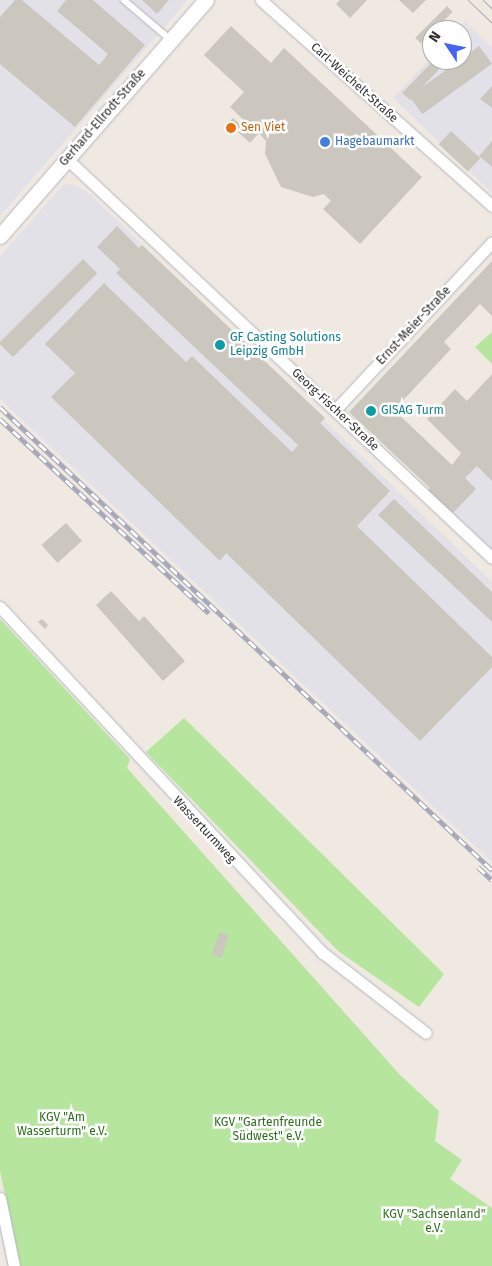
<!DOCTYPE html>
<meta charset="utf-8">
<style>
body{margin:0}
#map{position:relative;width:492px;height:1266px;overflow:hidden;background:#efe9e1;font-family:"Fira Sans",sans-serif}
div>[style]{position:absolute}
[style*='--x']{left:calc(var(--x)*1px);top:calc(var(--y)*1px);width:calc(var(--w)*1px);rotate:calc(var(--a)*1deg)}
.industrial>*{inset:0;background:#e3e1e8}
.green>*{inset:0;background:#b6e59e}
.building>*{inset:0;background:#cbc7bf;transform-origin:0 0}
.roads{filter:drop-shadow(0 0 1px #b4b7c1) drop-shadow(0 0 1px #b4b7c1)}
.service>*{height:5.5px;margin:-2.75px;padding:0 2.75px;transform-origin:2.75px;border-radius:2.75px;background:#fff}
.minor>*{height:11px;margin:-5.5px;padding:0 5.5px;transform-origin:5.5px;border-radius:5.5px;background:#fff}
.secondary>*{height:15px;margin:-7.5px;padding:0 7.5px;transform-origin:7.5px;border-radius:7.5px;background:#fff}
.tram>*{height:1px;margin:-0.5px;padding:0 0.5px;transform-origin:0.5px;border-radius:0.5px;background:#a3a6b8}
.rail>*{height:5px;margin-top:-2.5px;transform-origin:0;background:repeating-linear-gradient(90deg,#fff 0 9px,#a3a6b8 0 18px);box-sizing:border-box;border-block:1px solid #a3a6b8}
.dots>*{width:14px;height:14px;translate:-50% -50%;box-sizing:border-box;border:2px solid #fff;border-radius:50%}
span{translate:-50% -50%;white-space:nowrap;text-align:center;line-height:1.15;-webkit-text-stroke:5px #fff;paint-order:stroke}
.street-label{font-size:12px;color:#2e2e2e}
.food-label{font-size:12px;color:#c56008}
.left{translate:0 -50%;text-align:left}
.shop-label{font-size:12px;color:#366cbe}
.culture-label{font-size:12px;color:#0d838f}
.park-label{font-size:12px;color:#2c6e1b}
.north{position:absolute;left:422px;top:20px;width:50px;height:50px;box-sizing:border-box;background:#fff;border:1px solid #ababab;border-radius:50%;rotate:304deg;font-size:14px;font-weight:700;line-height:20px;text-align:center;color:#2e2e2e}
.north::after{content:'';display:block;margin:auto;width:18px;height:22px;background:#4264fb;clip-path:polygon(50% 0,100% 100%,50% 72%,0 100%)}
</style>
<div id="map">
<div class="industrial">
<i style="clip-path:polygon(0 0,188px 0,0 216px)"></i>
<i style="clip-path:polygon(465px 21px,492px 48px,492px 193px,393px 98px,432px 57px,462px 60px,462px 30px,457px 30px)"></i>
<i style="clip-path:polygon(64px 184px,75px 185px,90px 194px,492px 582px,492px 862px,0 399px,0 256px)"></i>
<i style="clip-path:polygon(492px 450px,492px 554px,439px 505px)"></i>
</div>
<div class="green">
<i style="clip-path:polygon(492px 332px,492px 364px,475px 347px)"></i>
<i style="clip-path:polygon(0 619px,130px 759px,127px 768px,400px 1075px,439px 1111px,435px 1141px,462px 1160px,450px 1179px,492px 1208px,492px 1266px,20px 1266px,0 1171px)"></i>
<i style="clip-path:polygon(184px 718px,444px 974px,419px 1007px,338px 951px,146px 752px)"></i>
</div>
<div class="building">
<i style="clip-path:polygon(15px 0,22px 0,99px 65px,108px 54px,57px 11px,66px 0,93px 0,145px 45px,75px 127px,0 64px,0 17px)"></i>
<i style="clip-path:polygon(142px 0,169px 0,157px 14px)"></i>
<i style="clip-path:polygon(340px 0,367px 0,350px 18px,336px 4px)"></i>
<i style="clip-path:polygon(399px 0,426px 0,413px 13px)"></i>
<i style="left:447px;top:6px;width:8px;height:45px;rotate:45deg"></i>
<i style="clip-path:polygon(231px 26px,271px 63px,284px 48px,422px 177px,360px 244px,323px 209px,331px 201px,324px 194px,313px 197px,281px 187px,265px 154px,266px 141px,259px 133px,250px 143px,238px 132px,246px 122px,230px 107px,244px 92px,204px 55px)"></i>
<i style="clip-path:polygon(462px 30px,470px 37px,462px 45px)"></i>
<i style="left:479px;top:46px;width:22px;height:86px;rotate:54deg"></i>
<i style="clip-path:polygon(434px 60px,448px 60px,410px 100px,402px 93px)"></i>
<i style="clip-path:polygon(492px 86px,492px 108px,480px 99px)"></i>
<i style="left:233px;top:118px;width:11px;height:12px;rotate:41deg"></i>
<i style="left:451px;top:131px;width:40px;height:18px;rotate:43deg"></i>
<i style="clip-path:polygon(492px 141px,492px 167px,479px 156px)"></i>
<i style="clip-path:polygon(117px 226px,139px 248px,142px 245px,325px 418px,320px 423px,390px 491px,357px 526px,492px 657px,492px 667px,420px 741px,226px 553px,220px 561px,51px 397px,75px 373px,45px 344px,104px 283px,186px 362px,192px 356px,292px 452px,298px 445px,116px 273px,120px 269px,97px 247px)"></i>
<i style="left:83px;top:259px;width:20px;height:119px;rotate:45deg"></i>
<i style="clip-path:polygon(492px 261px,492px 316px,480px 304px,444px 342px,451px 349px,394px 410px,452px 465px,461px 453px,427px 419px,455px 389px,467px 401px,492px 374px,492px 481px,477px 466px,465px 478px,476px 489px,450px 516px,426px 492px,430px 488px,349px 412px)"></i>
<i style="clip-path:polygon(394px 499px,492px 592px,492px 622px,378px 515px)"></i>
<i style="left:66px;top:523px;width:24px;height:33px;rotate:48deg"></i>
<i style="clip-path:polygon(111px 591px,139px 621px,144px 616px,185px 661px,163px 681px,96px 605px)"></i>
<i style="clip-path:polygon(42px 619px,48px 625px,45px 629px,38px 622px)"></i>
<i style="left:219px;top:932px;width:10px;height:24px;rotate:17deg"></i>
</div>
<div class="roads">
<div class="service">
<i style="--x:124;--y:0;--w:60;--a:40.3"></i>
</div>
<div class="minor">
<i style="--x:261;--y:0;--w:310;--a:41.7"></i>
<i style="--x:67;--y:159;--w:583;--a:43.19"></i>
<i style="--x:335;--y:410;--w:230;--a:-46.9"></i>
<i style="--x:0;--y:607;--w:473;--a:47"></i>
<i style="--x:323;--y:953;--w:130;--a:37.8"></i>
<i style="--x:0;--y:1198;--w:69;--a:78.4"></i>
</div>
<div class="secondary">
<i style="--x:0;--y:236;--w:313;--a:-48.9"></i>
</div>
</div>
<div class="tram">
<i style="--x:468;--y:0;--w:33;--a:44"></i>
<i style="--x:483;--y:0;--w:13;--a:45"></i>
</div>
<div class="rail">
<i style="--x:0;--y:407;--w:676;--a:43.26"></i>
<i style="--x:0;--y:419;--w:285;--a:42.9"></i>
<i style="--x:478;--y:867;--w:19;--a:43"></i>
</div>
<div class="dots">
<i style="left:231px;top:128px;background:#e8710a"></i>
<i style="left:325px;top:142px;background:#3f7fe0"></i>
<i style="left:220px;top:345px;background:#0f9aa8"></i>
<i style="left:371px;top:411px;background:#0f9aa8"></i>
</div>
<div class="street-label">
<span style="left:354px;top:83px;rotate:42deg">Carl-Weichelt-Straße</span>
<span style="left:103px;top:118px;rotate:-49deg">Gerhard-Ellrodt-Straße</span>
<span style="left:414px;top:326px;rotate:-47deg">Ernst-Meier-Straße</span>
<span style="left:335px;top:410px;rotate:43deg">Georg-Fischer-Straße</span>
<span style="left:204px;top:830px;rotate:47deg">Wasserturmweg</span>
</div>
<div class="food-label">
<span class="left" style="left:241px;top:128px">Sen Viet</span>
</div>
<div class="shop-label">
<span class="left" style="left:335px;top:142px">Hagebaumarkt</span>
</div>
<div class="culture-label">
<span class="left" style="left:230px;top:345px">GF Casting Solutions<br>Leipzig GmbH</span>
<span class="left" style="left:381px;top:411px">GISAG Turm</span>
</div>
<div class="park-label">
<span style="left:62px;top:1125px">KGV "Am<br>Wasserturm" e.V.</span>
<span style="left:268px;top:1130px">KGV "Gartenfreunde<br>Südwest" e.V.</span>
<span style="left:434px;top:1222px">KGV "Sachsenland"<br>e.V.</span>
</div>
<div class="north">N</div>
</div>
